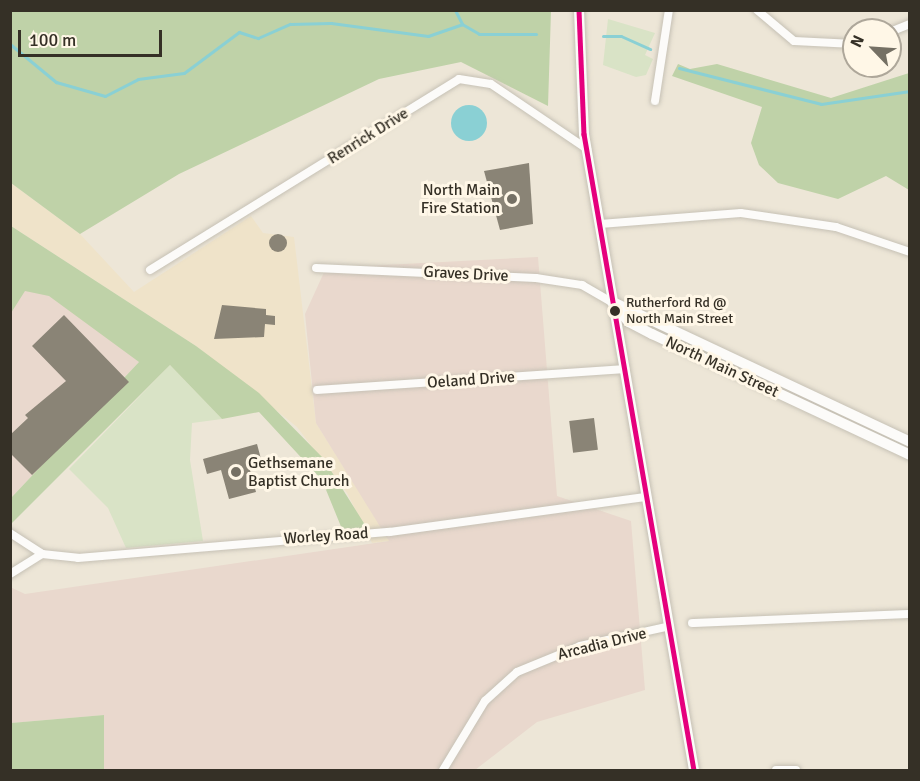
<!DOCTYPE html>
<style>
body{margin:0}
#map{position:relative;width:920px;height:781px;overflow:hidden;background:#ede6d7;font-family:Signika,sans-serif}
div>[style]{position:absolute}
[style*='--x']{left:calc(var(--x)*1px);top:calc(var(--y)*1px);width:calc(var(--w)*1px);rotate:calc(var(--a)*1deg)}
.built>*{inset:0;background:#efe3c9}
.industrial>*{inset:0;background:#e9d8cd}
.green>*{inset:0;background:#d9e3c6}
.forest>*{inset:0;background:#bfd2a8}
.water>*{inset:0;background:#8ad0d4}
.round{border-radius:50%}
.stream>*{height:3px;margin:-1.5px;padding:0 1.5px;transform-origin:1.5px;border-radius:1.5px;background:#8ad0d4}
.building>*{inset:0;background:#8a8476;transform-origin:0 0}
.roads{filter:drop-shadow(0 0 2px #c6c1b5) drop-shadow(0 0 2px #c6c1b5)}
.minor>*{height:8px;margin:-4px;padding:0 4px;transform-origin:4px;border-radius:4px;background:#fcfbf9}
.tertiary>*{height:10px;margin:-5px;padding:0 5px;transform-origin:5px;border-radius:5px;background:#fcfbf9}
.bus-1>*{height:4.5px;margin:-2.25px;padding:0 2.25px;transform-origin:2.25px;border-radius:2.25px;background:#e5007d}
.dots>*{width:16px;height:16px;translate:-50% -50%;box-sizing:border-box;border:3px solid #fff7e7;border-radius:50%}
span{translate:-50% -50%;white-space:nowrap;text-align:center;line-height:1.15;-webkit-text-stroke:6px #fff7e7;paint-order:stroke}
.bus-label{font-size:14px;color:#353026}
.left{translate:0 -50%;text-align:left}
.street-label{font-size:16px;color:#353026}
.poi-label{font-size:16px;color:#353026}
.right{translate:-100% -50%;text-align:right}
.frame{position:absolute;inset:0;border:12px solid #353026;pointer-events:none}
.north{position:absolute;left:842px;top:18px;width:60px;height:60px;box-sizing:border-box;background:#fff7e7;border:2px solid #aea79a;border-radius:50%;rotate:295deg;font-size:16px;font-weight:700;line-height:24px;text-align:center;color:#353026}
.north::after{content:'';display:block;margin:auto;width:21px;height:27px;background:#757064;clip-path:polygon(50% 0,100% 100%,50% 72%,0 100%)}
.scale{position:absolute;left:18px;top:30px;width:144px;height:27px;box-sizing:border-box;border:3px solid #353026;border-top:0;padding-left:8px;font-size:18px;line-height:21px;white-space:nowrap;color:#353026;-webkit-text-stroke:4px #fff7e7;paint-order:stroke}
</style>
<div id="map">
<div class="built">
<i style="clip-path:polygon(11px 183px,80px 234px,134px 292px,251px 216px,263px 233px,294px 237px,316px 423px,390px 541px,372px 543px,347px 493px,297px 427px,196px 346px,11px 226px)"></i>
</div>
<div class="industrial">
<i style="clip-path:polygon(10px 244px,139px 362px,11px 498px,10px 498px)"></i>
<i style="clip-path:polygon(538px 257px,557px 496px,631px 521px,645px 690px,537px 722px,475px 770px,104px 770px,104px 715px,11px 723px,10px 587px,25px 594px,389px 541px,316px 423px,305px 314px,326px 268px)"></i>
</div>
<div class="green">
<i style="clip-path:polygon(608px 19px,655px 33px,645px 55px,653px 59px,646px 75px,636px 77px,603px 65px)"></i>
<i style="clip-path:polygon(170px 365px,222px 419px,192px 423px,190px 460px,203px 541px,126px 548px,108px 508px,69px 469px)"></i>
</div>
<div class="forest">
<i style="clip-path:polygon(11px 10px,551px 11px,548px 106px,461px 62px,379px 79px,179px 174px,80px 234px,11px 183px)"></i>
<i style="clip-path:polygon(678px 64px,690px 69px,717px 64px,831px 98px,909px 73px,909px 190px,886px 176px,838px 199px,778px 183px,759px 165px,751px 143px,762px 107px,672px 76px)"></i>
<i style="clip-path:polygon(11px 226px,196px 346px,259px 393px,323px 458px,367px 528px,342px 529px,322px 480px,259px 412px,222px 419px,170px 365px,11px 524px,11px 498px,139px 362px,49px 296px,25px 291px,11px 313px)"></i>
<i style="clip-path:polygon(104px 715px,104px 770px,11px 770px,11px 723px)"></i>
</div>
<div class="water">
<i class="round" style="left:451px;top:105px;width:36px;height:36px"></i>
</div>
<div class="stream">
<i style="--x:455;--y:10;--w:16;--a:63"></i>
<i style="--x:462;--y:24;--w:20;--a:30"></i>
<i style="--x:479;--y:34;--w:57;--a:0"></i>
<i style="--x:603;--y:36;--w:18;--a:0"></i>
<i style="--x:621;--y:36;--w:32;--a:24"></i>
<i style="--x:10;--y:44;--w:60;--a:39.6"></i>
<i style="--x:56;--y:82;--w:51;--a:15.9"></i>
<i style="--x:105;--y:96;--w:37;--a:-27"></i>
<i style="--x:138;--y:79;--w:46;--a:-7.4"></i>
<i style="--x:184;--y:73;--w:69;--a:-36.7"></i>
<i style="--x:239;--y:32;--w:20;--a:18"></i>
<i style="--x:258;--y:38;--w:35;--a:-24"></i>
<i style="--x:290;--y:24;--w:41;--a:-1.4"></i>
<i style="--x:331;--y:23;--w:98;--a:7.6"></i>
<i style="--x:428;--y:36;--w:36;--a:-19"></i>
<i style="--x:679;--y:68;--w:146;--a:14.2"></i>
<i style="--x:821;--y:104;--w:90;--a:-8.3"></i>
</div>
<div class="building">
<i style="clip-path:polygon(529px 163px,533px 224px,500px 230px,484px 171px)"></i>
<i class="round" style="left:269px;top:234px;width:18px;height:18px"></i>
<i style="clip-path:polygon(222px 305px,266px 309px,266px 315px,275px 316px,275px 325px,265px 324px,264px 337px,214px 339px)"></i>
<i style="clip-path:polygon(64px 315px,129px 382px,32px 475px,10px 453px,10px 435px,28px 418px,25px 415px,66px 381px,32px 346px)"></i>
<i style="left:594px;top:418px;width:32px;height:25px;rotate:83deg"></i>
<i style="clip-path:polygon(257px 444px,261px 459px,250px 470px,256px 492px,229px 499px,221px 470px,207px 474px,203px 459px)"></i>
</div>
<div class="roads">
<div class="minor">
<i style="--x:757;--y:10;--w:48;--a:40"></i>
<i style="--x:794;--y:41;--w:60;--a:2.9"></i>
<i style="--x:890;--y:32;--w:22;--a:-22"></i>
<i style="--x:655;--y:101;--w:92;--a:-81.3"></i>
<i style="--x:600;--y:224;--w:141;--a:-4.5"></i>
<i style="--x:741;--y:213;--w:96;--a:8.4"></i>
<i style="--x:836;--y:227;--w:78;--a:18.7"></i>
<i style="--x:316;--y:268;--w:220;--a:2.6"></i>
<i style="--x:536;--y:278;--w:47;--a:8.7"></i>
<i style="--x:582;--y:285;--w:34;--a:30"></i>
<i style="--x:150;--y:270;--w:363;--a:-31.7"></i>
<i style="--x:459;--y:79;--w:32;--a:9"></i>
<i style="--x:491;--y:84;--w:116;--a:34.1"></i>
<i style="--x:317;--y:390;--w:309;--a:-3.9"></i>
<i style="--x:10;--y:533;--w:38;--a:33"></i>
<i style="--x:42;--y:554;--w:36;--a:6"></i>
<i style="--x:78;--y:558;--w:313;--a:-4.8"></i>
<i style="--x:390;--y:532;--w:259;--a:-7.8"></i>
<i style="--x:10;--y:574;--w:38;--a:-32"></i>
<i style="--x:692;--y:623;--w:218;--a:-2.4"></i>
<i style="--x:443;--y:770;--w:81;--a:-58.7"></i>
<i style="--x:485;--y:701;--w:43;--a:-42.2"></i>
<i style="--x:517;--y:672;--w:68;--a:-22.4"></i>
<i style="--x:580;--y:646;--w:92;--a:-12.5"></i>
<i style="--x:776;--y:770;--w:20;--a:0"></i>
</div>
<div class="tertiary">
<i style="--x:579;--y:10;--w:124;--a:87.7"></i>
<i style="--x:584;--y:134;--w:645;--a:80.19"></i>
<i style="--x:612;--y:302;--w:26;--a:50"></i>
<i style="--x:629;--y:322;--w:26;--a:28"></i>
<i style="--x:652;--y:334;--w:285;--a:25.1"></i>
<i style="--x:615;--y:303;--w:326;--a:25.2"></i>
</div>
</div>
<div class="bus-1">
<i style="--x:579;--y:10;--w:124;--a:87.7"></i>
<i style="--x:584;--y:134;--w:645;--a:80.19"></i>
</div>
<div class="dots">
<i style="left:512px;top:199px;background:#757064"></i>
<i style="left:615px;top:311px;background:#353026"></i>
<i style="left:236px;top:472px;background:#757064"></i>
</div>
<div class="bus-label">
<span class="left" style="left:626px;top:311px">Rutherford Rd @<br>North Main Street</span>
</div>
<div class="street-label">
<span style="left:368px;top:136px;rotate:-32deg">Renrick Drive</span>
<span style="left:466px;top:274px;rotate:3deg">Graves Drive</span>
<span style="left:722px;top:367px;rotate:25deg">North Main Street</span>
<span style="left:471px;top:380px;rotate:-4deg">Oeland Drive</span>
<span style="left:326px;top:536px;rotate:-4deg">Worley Road</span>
<span style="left:602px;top:644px;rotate:-14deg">Arcadia Drive</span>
</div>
<div class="poi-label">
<span class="right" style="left:500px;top:199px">North Main<br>Fire Station</span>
<span class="left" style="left:248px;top:472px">Gethsemane<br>Baptist Church</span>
</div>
<div class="frame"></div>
<div class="north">N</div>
<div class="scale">100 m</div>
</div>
